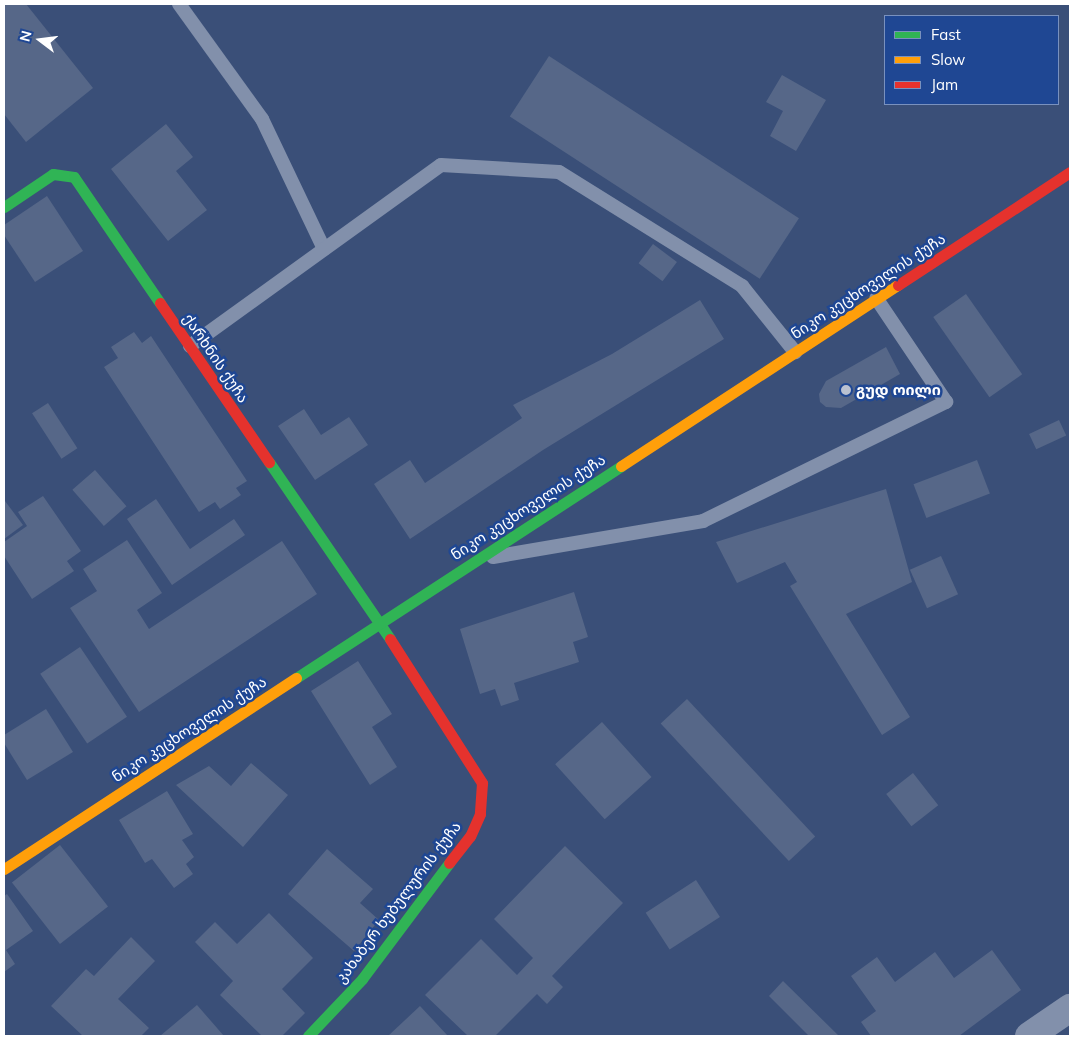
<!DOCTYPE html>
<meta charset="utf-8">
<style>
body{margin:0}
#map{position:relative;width:1074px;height:1040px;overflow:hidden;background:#3a4f78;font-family:Mulish,"Noto Sans Georgian",sans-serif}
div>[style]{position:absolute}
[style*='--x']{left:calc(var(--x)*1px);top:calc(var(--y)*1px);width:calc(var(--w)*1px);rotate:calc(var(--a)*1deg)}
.building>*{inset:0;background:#566788;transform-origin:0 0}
.lane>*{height:14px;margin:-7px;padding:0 7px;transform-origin:7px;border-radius:7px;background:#8290ab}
.street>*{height:28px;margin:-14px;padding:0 14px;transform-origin:14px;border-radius:14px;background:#8290ab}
.fast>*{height:11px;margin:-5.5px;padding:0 5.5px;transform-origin:5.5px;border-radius:5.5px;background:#30b455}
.slow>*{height:11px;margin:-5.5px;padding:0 5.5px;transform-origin:5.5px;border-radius:5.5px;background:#ff9f0a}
.jam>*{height:11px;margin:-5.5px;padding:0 5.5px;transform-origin:5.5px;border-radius:5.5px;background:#e5322d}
.dots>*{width:14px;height:14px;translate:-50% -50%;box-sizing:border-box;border:2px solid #1f4793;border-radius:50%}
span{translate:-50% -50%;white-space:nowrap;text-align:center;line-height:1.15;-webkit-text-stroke:5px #1f4793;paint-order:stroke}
.street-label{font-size:15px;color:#fff}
.poi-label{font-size:15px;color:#fff;font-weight:700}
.left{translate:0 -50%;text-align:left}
.frame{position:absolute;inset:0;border:5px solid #fff;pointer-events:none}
.legend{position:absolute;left:884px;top:15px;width:175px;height:90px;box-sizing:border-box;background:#1f4793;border:1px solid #7991be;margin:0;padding:6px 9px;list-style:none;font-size:15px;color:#fff}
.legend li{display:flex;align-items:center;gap:10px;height:25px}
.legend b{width:25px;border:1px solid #7991be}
.north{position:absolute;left:15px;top:15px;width:50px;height:50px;-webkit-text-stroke:4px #1f4793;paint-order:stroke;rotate:285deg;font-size:14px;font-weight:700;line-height:20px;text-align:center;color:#fff}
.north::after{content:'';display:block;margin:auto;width:18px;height:22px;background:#fff;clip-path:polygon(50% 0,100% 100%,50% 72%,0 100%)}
</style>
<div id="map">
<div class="building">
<i style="clip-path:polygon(4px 4px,26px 4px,93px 88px,26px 142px,4px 114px)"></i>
<i style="left:549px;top:56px;width:298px;height:72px;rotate:33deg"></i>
<i style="clip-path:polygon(782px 75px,826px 100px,796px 151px,770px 136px,783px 111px,766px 102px)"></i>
<i style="clip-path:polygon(166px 124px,193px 157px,176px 171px,207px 210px,168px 241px,111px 169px)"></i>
<i style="clip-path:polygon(47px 196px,83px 251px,35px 282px,4px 235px,4px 225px)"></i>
<i style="left:653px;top:244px;width:30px;height:24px;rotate:37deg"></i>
<i style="left:966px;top:294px;width:98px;height:40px;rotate:55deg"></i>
<i style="clip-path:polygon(700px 300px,724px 339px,543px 450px,410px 539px,374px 484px,410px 460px,425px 483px,522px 418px,513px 405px,612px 354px)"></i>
<i style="clip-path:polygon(134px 332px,142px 343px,151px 336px,247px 481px,236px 488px,241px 495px,220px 509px,215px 502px,199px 512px,104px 367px,118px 358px,111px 347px)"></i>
<i style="clip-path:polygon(886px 347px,900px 374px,841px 408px,826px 407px,820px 402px,819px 394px,826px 381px)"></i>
<i style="left:48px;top:403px;width:54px;height:19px;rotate:57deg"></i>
<i style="clip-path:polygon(304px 409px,321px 435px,349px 417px,368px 445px,315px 480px,278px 426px)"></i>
<i style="left:1059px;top:420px;width:17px;height:33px;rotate:65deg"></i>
<i style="left:977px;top:460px;width:36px;height:68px;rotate:69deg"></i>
<i style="left:95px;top:470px;width:48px;height:30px;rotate:49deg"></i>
<i style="clip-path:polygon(886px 489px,912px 582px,846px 614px,910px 717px,882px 735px,790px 586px,797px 582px,785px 562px,737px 583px,716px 542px)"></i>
<i style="clip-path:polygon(43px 496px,81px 551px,67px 561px,74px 571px,32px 599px,4px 556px,4px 542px,27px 526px,18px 512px)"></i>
<i style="clip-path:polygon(156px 499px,190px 549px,234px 519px,245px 535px,172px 585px,127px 519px)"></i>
<i style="clip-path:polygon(5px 501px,23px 525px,4px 539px,4px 502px)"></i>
<i style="clip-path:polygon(127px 540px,162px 593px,137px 610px,149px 629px,282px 541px,317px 594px,139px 712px,70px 608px,97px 591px,83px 569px)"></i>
<i style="left:941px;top:556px;width:42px;height:34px;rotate:66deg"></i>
<i style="clip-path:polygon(574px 592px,588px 637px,573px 642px,579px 662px,514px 683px,519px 700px,501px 706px,495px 689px,480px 694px,460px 629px)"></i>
<i style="left:80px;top:647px;width:84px;height:48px;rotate:56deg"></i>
<i style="clip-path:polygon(358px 661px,392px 714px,372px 727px,397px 767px,370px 785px,311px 691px)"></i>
<i style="left:687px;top:699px;width:188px;height:36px;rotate:47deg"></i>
<i style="clip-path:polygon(46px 709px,73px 752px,27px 780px,4px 743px,4px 735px)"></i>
<i style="left:602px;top:722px;width:74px;height:63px;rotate:48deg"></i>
<i style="clip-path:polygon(251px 763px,288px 795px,243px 847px,176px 785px,209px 766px,231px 786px)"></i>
<i style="left:913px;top:773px;width:41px;height:34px;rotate:52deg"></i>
<i style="clip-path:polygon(167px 791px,193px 834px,182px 840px,194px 857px,186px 864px,193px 874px,174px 888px,152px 859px,145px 863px,119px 820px)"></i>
<i style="left:60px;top:845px;width:78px;height:61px;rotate:52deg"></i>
<i style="clip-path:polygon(565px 846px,623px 903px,552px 976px,563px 987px,547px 1004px,537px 994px,495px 1036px,468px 1036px,425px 995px,481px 939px,517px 975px,533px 958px,494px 919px)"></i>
<i style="clip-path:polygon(327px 849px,373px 889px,360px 903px,379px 920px,354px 951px,288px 894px)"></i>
<i style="left:696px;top:880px;width:44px;height:60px;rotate:57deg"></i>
<i style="clip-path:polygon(7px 894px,33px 931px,6px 950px,15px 964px,4px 972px,4px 896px)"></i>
<i style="clip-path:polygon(269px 913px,313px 958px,282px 989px,305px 1013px,282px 1036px,262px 1036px,220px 995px,233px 981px,195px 942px,215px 922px,237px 944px)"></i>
<i style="clip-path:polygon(131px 937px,155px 961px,118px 999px,149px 1028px,141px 1036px,83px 1036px,51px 1006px,86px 969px,94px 976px)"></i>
<i style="clip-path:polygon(992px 950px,1021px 990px,959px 1036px,871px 1036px,861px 1022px,876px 1011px,851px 976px,877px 957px,895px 982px,935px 952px,954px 978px)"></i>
<i style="clip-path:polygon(783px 981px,839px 1036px,809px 1036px,769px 996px)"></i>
<i style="clip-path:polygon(197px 1005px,224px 1036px,160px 1036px)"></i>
<i style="clip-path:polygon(420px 1006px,448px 1036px,388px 1036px)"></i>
</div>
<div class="lane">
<i style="--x:179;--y:4;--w:142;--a:54.2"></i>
<i style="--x:262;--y:119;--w:144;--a:64.5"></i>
<i style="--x:190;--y:346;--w:309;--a:-35.8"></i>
<i style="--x:441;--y:165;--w:118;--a:3.4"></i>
<i style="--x:559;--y:172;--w:216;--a:31.9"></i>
<i style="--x:742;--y:286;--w:85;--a:51.2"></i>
<i style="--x:493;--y:557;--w:213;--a:-9.7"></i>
<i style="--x:703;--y:521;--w:271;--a:-26.1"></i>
<i style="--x:946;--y:402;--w:125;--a:-123.9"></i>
</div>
<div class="street">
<i style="--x:1029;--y:1036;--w:50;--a:-34.3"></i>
</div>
<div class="fast">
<i style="--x:4;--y:207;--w:59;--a:-34"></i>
<i style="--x:53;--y:174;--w:21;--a:8"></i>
<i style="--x:74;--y:177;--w:153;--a:55.7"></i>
<i style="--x:269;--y:462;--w:214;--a:55.6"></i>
<i style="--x:296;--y:678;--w:388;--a:-33.1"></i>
<i style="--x:308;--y:1036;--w:79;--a:-46.5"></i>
<i style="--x:362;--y:979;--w:145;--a:-53.1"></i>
</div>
<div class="slow">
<i style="--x:621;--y:466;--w:331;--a:-33.2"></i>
<i style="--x:4;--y:869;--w:349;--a:-33.2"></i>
</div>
<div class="jam">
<i style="--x:898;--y:285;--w:206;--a:-33.3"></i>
<i style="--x:160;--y:303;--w:193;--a:55.6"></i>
<i style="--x:390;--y:639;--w:171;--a:57.4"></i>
<i style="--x:482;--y:783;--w:31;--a:94"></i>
<i style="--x:480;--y:814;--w:24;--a:114"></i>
<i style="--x:470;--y:836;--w:34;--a:128"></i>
</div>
<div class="dots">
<i style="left:846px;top:390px;background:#bac1d0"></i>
</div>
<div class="street-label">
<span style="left:868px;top:286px;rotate:-33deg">ნიკო კეცხოველის ქუჩა</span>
<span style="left:216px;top:358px;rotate:56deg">ქარხნის ქუჩა</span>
<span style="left:528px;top:507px;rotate:-33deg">ნიკო კეცხოველის ქუჩა</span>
<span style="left:189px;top:729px;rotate:-33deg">ნიკო კეცხოველის ქუჩა</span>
<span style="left:398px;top:902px;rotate:-53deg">კახაბერ ხუბულურის ქუჩა</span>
</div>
<div class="poi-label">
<span class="left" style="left:856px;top:390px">გუდ ოილი</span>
</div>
<div class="frame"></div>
<ul class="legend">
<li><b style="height:6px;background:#30b455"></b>Fast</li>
<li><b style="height:6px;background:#ff9f0a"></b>Slow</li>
<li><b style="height:6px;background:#e5322d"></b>Jam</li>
</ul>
<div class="north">N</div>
</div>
